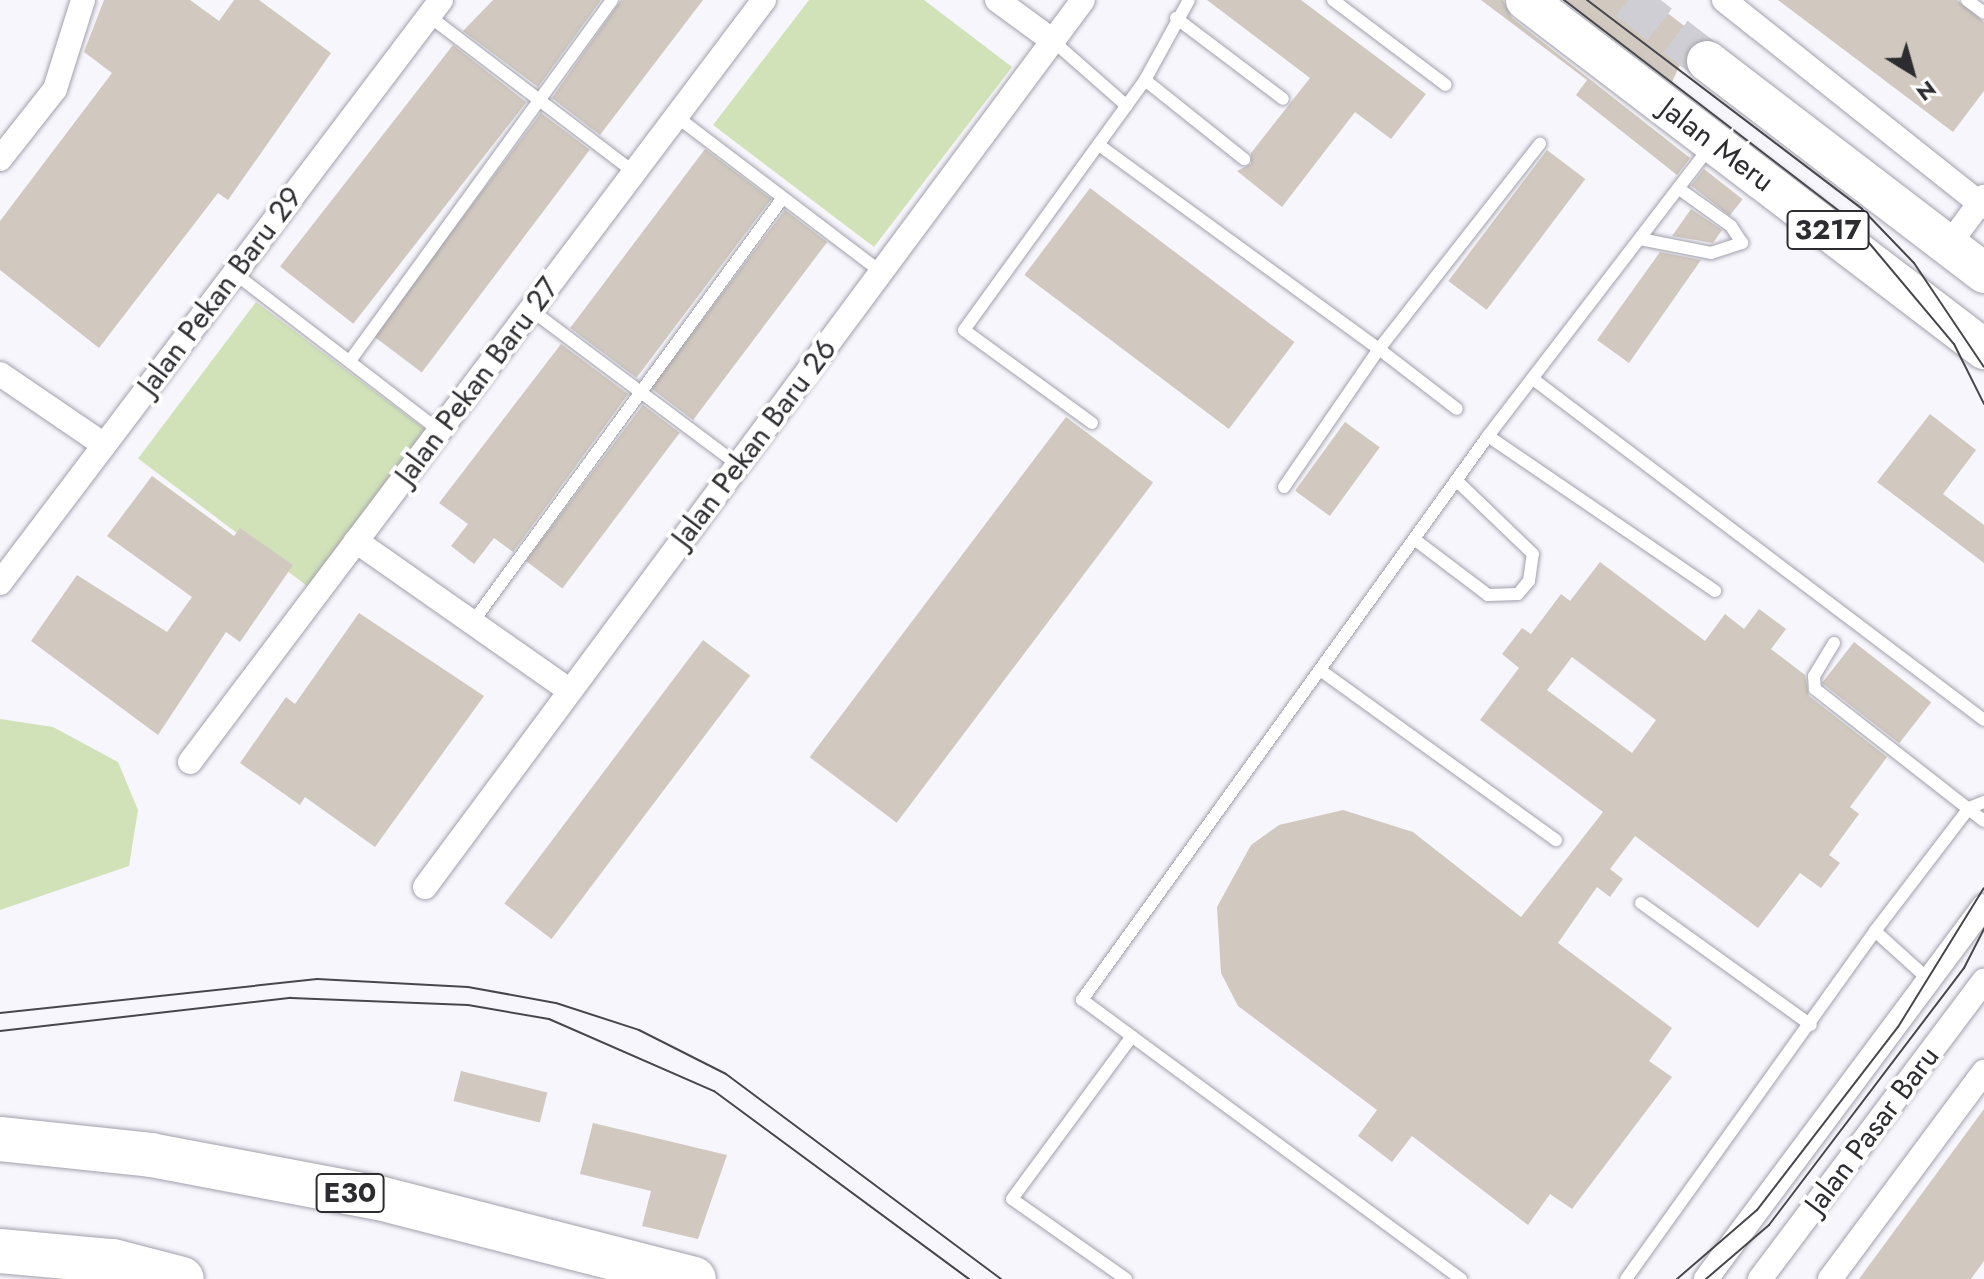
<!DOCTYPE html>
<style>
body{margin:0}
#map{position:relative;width:1984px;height:1279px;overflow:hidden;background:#f7f6fd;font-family:Jost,sans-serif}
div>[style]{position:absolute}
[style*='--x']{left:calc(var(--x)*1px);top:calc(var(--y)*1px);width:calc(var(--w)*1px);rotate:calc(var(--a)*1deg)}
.green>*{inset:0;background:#d1e2b9;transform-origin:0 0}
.building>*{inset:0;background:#d1c9bf;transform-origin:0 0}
.trunk-tunnel>*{height:40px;margin-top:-20px;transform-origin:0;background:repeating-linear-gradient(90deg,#cfced4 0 40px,transparent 0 60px)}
.roads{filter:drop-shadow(0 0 2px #a2a0ab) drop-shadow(0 0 2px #a2a0ab)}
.service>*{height:12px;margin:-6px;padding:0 6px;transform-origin:6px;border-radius:6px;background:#fff}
.minor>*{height:24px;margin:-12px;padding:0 12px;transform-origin:12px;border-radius:12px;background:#fff}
.trunk>*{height:40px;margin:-20px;padding:0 20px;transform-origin:20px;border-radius:20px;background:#fff}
.motorway>*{height:44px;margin:-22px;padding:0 22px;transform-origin:22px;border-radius:22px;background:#fff}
.tram>*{height:2px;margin:-1px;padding:0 1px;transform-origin:1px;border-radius:1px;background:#47464b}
span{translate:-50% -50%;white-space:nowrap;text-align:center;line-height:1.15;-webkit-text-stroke:8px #fff;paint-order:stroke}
.shield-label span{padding:2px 6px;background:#fff;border:2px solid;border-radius:6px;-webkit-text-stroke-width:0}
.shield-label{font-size:28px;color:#2d2c30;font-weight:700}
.street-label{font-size:30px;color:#2d2c30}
.north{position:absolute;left:1872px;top:32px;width:80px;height:80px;-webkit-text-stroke:6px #fff;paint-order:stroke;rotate:143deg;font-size:22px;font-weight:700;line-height:32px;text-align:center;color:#2d2c30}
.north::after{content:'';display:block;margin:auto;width:28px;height:36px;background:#2d2c30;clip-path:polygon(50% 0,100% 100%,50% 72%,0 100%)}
</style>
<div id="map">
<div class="green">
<i style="clip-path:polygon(809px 0,924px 0,1012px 67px,874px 247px,713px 125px)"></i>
<i style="left:256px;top:302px;width:221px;height:196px;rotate:37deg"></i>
<i style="clip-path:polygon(0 719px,53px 727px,118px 762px,138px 810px,129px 866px,0 910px)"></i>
</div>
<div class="building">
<i style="clip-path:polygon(104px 0,190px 0,219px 21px,234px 0,259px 0,331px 53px,228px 200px,218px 193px,99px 348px,0 270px,0 221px,112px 73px,84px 52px)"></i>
<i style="clip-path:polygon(493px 0,601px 0,538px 87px,463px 31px)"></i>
<i style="clip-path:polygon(621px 0,703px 0,600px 135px,552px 98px)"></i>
<i style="clip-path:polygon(1207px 0,1301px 0,1426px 94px,1391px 139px,1355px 112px,1282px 207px,1237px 171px,1251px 164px,1251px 153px,1310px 78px)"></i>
<i style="clip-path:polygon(1481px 0,1503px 0,1512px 18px,1690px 158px,1677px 175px,1576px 95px,1587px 80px)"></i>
<i style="clip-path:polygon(1564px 0,1651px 0,1701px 39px,1688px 48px,1672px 82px)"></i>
<i style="clip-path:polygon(1778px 0,1957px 0,1984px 22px,1984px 91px,1953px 132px)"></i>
<i style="left:453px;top:45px;width:93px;height:281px;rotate:38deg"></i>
<i style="left:541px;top:113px;width:61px;height:279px;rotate:37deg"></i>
<i style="left:705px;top:149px;width:83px;height:224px;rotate:37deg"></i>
<i style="left:1547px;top:150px;width:48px;height:164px;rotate:37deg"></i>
<i style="left:1704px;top:169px;width:49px;height:21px;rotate:38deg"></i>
<i style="left:1090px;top:188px;width:256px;height:109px;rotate:37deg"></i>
<i style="clip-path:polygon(1691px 209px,1722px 230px,1713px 243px,1672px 236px)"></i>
<i style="left:785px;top:210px;width:53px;height:223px;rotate:37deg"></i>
<i style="clip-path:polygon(1660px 252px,1701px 260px,1629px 363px,1597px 340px)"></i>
<i style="clip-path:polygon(561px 344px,628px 394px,513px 552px,494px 538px,474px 564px,451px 546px,468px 524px,439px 503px)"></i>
<i style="left:643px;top:405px;width:46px;height:195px;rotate:37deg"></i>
<i style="clip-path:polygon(1930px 414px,1976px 450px,1943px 494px,1984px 525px,1984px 563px,1877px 482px)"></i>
<i style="left:1066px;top:417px;width:109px;height:426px;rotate:37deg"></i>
<i style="left:1345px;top:422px;width:43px;height:85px;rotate:36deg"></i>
<i style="clip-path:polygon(152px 476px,234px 536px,240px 528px,293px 565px,240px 642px,226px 632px,158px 735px,31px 641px,77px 575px,167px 632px,192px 597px,107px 536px)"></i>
<i style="clip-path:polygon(evenodd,1600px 562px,1705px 641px,1725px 614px,1744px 629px,1759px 609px,1786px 629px,1771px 649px,1805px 675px,1809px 696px,1887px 757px,1850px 807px,1859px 814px,1829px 855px,1840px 863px,1821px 888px,1800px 873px,1758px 928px,1635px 836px,1610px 869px,1623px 879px,1610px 897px,1597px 887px,1558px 943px,1672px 1028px,1649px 1061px,1672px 1077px,1572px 1209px,1550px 1194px,1528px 1225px,1412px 1136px,1392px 1162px,1358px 1136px,1377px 1110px,1238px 1006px,1221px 973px,1217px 907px,1251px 845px,1279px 825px,1343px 810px,1413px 832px,1521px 917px,1603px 812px,1480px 720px,1519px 668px,1502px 654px,1522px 628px,1531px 634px,1561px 594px,1570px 601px,1600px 562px,1572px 657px,1656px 720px,1632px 753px,1547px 690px,1572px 657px)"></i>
<i style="clip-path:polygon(359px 613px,484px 696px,375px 847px,305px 797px,300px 805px,240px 763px,286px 697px,295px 704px)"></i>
<i style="left:703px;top:640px;width:59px;height:330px;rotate:37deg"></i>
<i style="left:1854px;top:642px;width:98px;height:52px;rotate:38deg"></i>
<i style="left:461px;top:1071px;width:89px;height:31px;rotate:14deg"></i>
<i style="clip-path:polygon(1984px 1109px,1984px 1261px,1971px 1279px,1859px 1279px)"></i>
<i style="clip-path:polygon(593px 1123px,727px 1155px,698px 1239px,642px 1226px,651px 1191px,580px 1174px)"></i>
</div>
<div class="trunk-tunnel">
<i style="--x:1628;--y:0;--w:100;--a:37.7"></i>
</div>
<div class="roads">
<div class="service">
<i style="--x:1333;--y:0;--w:141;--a:37"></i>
<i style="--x:1967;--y:0;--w:21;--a:37"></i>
<i style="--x:429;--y:16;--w:258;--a:37.3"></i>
<i style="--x:1176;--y:18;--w:134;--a:37.1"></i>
<i style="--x:1053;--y:41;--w:98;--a:41.3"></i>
<i style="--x:1145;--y:80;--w:127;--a:38.6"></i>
<i style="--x:677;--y:117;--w:256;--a:37.2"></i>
<i style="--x:1099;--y:145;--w:346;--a:36.1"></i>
<i style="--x:1379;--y:349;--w:261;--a:-51.9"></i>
<i style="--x:1640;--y:239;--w:72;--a:11.2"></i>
<i style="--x:1711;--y:253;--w:33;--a:-18"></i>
<i style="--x:1742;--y:243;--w:20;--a:-123"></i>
<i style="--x:1731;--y:226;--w:65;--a:-144.4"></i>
<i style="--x:234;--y:273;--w:260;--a:37.5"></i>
<i style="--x:531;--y:310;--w:259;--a:36.8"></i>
<i style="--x:352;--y:358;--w:442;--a:-54"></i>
<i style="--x:1533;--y:379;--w:565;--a:37.09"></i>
<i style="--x:1092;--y:423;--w:158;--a:-144"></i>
<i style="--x:964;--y:330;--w:309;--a:-54.1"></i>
<i style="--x:1145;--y:80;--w:91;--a:-61.2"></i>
<i style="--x:1488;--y:436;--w:275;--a:34.3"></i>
<i style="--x:1284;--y:487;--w:168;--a:-55.5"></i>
<i style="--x:1379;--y:349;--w:98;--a:37.6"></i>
<i style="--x:1414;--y:539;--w:93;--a:37.1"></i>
<i style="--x:1488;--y:595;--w:30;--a:-2"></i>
<i style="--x:1518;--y:594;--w:17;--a:-50"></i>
<i style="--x:1529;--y:581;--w:27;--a:-82"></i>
<i style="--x:1533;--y:554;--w:107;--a:-136.1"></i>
<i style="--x:472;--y:623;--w:525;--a:-53.83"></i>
<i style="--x:1834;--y:643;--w:39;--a:121"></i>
<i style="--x:1814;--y:676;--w:13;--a:86"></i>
<i style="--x:1815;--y:689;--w:214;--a:38"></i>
<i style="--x:1320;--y:670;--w:291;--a:35.8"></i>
<i style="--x:1641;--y:903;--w:209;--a:35.7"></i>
<i style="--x:1875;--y:931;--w:70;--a:42.1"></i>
<i style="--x:1126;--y:1279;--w:139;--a:-144.9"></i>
<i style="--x:1012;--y:1199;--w:202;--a:-53.6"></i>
<i style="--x:1461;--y:1279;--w:471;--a:-143.6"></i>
<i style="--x:1082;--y:1000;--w:695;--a:-54.25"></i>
<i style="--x:1488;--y:436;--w:363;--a:-52.5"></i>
<i style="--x:1626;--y:1279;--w:428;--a:-54.4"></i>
<i style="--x:1875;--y:931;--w:155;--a:-52.6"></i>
<i style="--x:1969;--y:808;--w:16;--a:-22"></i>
</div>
<div class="minor">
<i style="--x:997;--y:0;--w:69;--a:36.2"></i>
<i style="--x:1724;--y:0;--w:332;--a:38.5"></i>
<i style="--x:0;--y:159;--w:89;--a:-51.8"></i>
<i style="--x:55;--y:89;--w:93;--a:-72.5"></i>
<i style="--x:1948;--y:246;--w:61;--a:-53.7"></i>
<i style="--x:0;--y:374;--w:126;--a:34.3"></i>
<i style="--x:356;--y:541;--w:261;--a:35"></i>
<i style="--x:0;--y:583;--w:731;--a:-52.89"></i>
<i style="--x:190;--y:762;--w:954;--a:-53.01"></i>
<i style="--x:425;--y:887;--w:1104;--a:-53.43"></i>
<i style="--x:1706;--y:1279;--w:465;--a:-53.3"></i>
<i style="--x:1760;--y:1279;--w:373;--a:-53.1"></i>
<i style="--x:1830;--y:1279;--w:258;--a:-53.4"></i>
</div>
<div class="trunk">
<i style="--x:1526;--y:0;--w:576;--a:37.31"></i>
<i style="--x:1707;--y:61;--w:349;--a:37.4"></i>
</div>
<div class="motorway">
<i style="--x:0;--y:1139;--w:152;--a:6"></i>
<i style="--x:151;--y:1155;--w:232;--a:10.7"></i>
<i style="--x:379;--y:1198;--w:325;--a:14.4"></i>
<i style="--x:0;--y:1251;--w:113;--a:5.1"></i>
<i style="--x:113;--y:1261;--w:71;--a:14.6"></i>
</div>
</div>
<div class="tram">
<i style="--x:1564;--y:0;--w:359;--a:37.5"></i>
<i style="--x:1849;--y:219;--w:163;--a:50"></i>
<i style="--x:1954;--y:344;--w:67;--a:63.4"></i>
<i style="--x:1587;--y:0;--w:345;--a:37.2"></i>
<i style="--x:1862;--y:209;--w:75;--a:46.1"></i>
<i style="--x:1914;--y:263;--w:125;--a:56.1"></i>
<i style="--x:0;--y:1013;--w:319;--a:-6.1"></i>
<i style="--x:317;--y:979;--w:151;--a:3"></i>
<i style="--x:468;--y:987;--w:89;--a:10.3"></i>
<i style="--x:556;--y:1003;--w:87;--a:18"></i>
<i style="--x:639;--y:1030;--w:97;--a:26.8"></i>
<i style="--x:726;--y:1074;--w:343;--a:36.7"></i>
<i style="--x:0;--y:1031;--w:293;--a:-6.5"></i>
<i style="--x:291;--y:998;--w:177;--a:2.3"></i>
<i style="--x:468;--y:1005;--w:82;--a:9.8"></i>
<i style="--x:549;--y:1019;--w:180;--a:23.6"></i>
<i style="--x:714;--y:1091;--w:317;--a:36.4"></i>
<i style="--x:1677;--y:1279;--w:106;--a:-40.8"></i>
<i style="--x:1757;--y:1210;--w:231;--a:-52.4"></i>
<i style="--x:1898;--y:1027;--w:163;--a:-58.3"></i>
<i style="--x:1706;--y:1279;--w:83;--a:-40.6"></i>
<i style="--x:1769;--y:1225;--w:323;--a:-52.8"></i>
<i style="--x:1964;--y:968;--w:44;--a:-62.9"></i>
</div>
<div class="shield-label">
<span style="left:1828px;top:230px">3217</span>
<span style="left:350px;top:1193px">E30</span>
</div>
<div class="street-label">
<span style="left:1717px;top:145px;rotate:37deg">Jalan Meru</span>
<span style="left:220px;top:291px;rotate:-53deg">Jalan Pekan Baru 29</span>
<span style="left:477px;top:381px;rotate:-53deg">Jalan Pekan Baru 27</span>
<span style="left:754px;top:443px;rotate:-53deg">Jalan Pekan Baru 26</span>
<span style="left:1872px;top:1130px;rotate:-53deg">Jalan Pasar Baru</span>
</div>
<div class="north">N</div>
</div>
